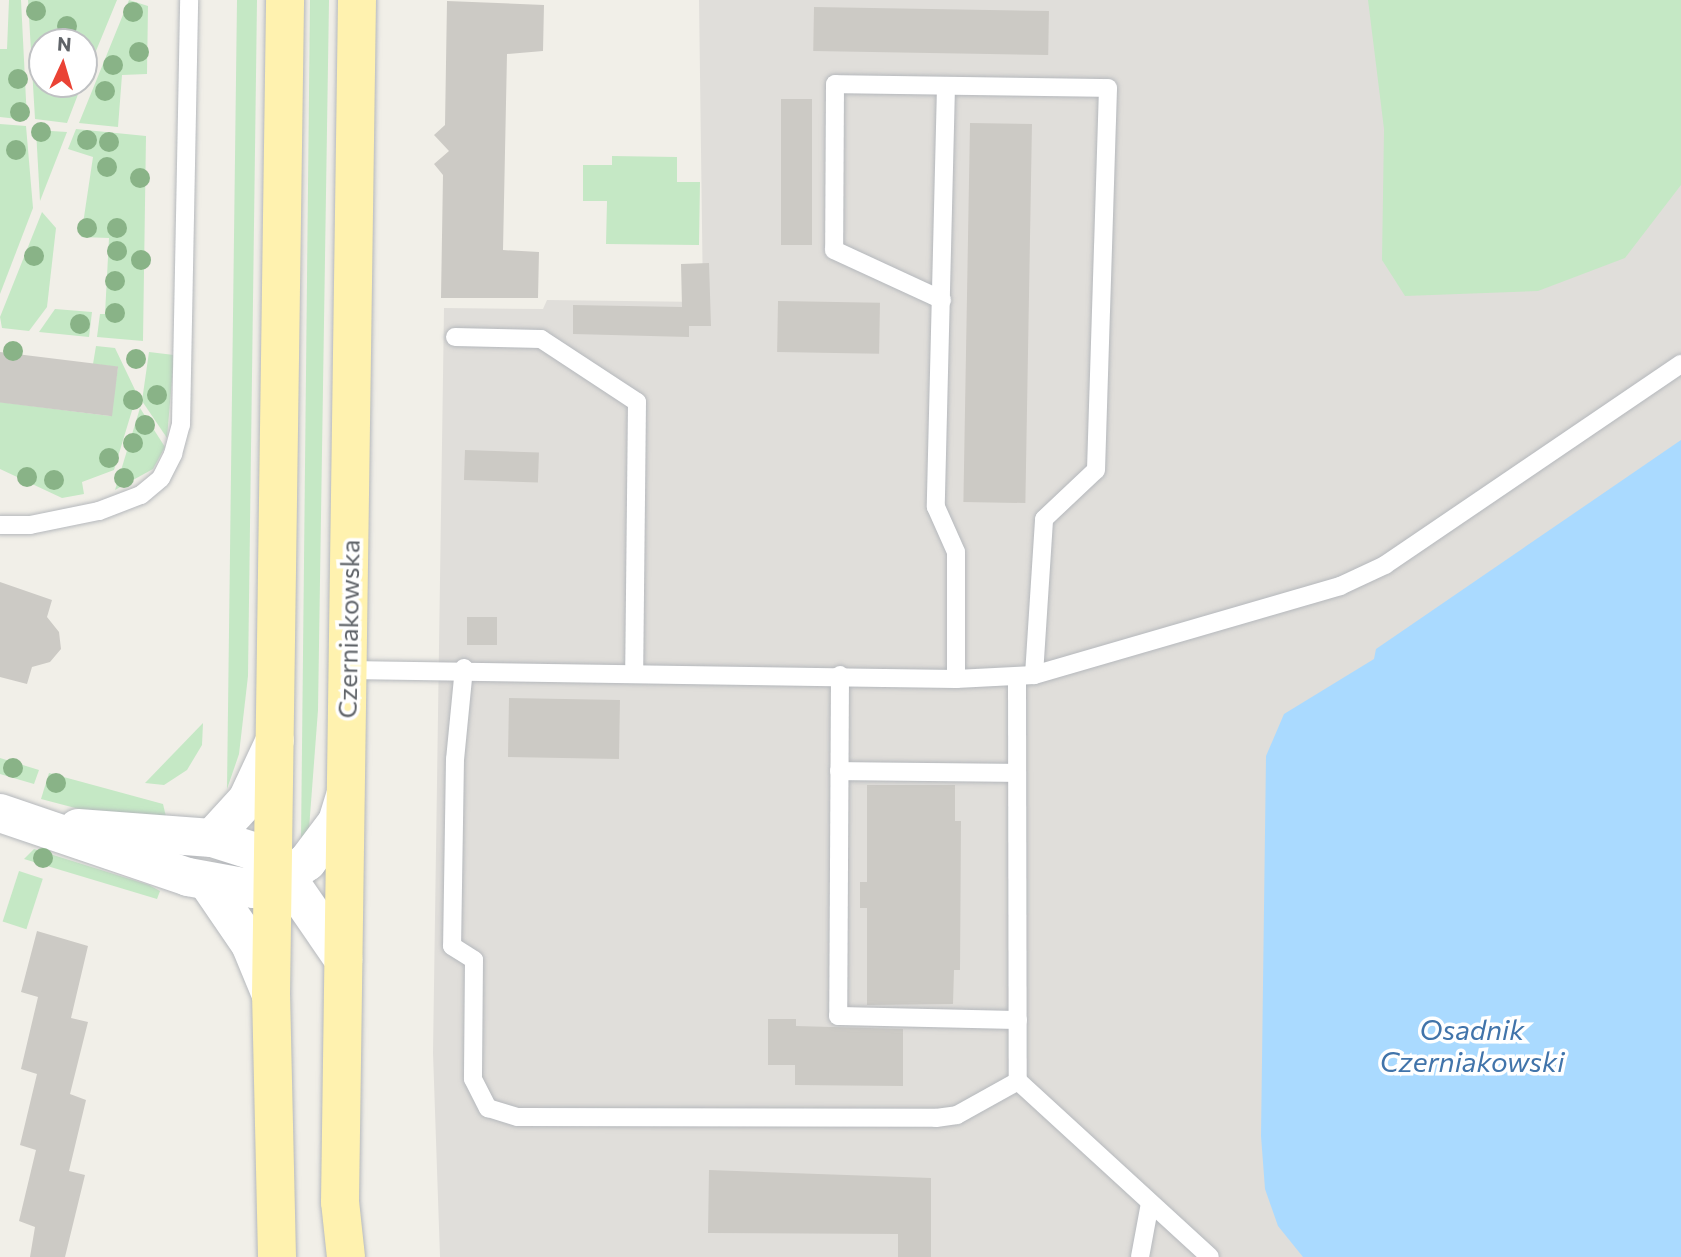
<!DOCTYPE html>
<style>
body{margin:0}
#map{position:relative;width:1681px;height:1257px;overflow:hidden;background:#f1efe8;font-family:Commissioner,sans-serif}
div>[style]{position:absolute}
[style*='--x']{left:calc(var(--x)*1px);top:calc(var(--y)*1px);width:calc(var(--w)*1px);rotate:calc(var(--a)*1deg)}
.industrial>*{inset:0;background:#e0deda}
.green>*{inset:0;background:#c5e8c5;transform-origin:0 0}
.water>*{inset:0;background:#aadaff}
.building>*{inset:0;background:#cccac5;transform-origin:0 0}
.roads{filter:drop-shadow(0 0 2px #b5b8bc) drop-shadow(0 0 2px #b5b8bc)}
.lane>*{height:18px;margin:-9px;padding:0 9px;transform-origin:9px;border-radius:9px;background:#fff}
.secondary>*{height:38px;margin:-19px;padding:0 19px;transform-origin:19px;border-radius:19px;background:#fff}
.primary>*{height:38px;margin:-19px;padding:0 19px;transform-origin:19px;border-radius:19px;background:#fff2af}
.trees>*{width:20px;height:20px;margin:-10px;border-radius:50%;background:#89b387}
span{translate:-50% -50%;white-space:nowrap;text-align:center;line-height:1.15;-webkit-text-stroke:7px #fff;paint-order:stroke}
.street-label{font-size:26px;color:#5f6368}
.water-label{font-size:28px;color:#4174aa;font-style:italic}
.north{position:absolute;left:28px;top:28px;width:70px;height:70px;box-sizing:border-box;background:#fff;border:2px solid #bfc1c3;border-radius:50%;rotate:4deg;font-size:19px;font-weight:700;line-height:28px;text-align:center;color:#5f6368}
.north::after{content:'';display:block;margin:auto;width:24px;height:32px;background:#ea4335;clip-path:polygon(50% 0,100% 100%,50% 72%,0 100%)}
</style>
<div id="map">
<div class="industrial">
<i style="clip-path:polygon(699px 0,1681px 0,1681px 1257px,440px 1257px,433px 1053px,444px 308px,543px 309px,547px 300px,703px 302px)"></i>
</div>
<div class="green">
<i style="clip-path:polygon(9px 0,21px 0,27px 120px,0 117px,0 49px,7px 49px)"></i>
<i style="clip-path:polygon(28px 0,117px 0,84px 80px,84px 42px,42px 42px,42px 84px,82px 84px,67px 123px,35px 119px)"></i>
<i style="clip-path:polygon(129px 0,148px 6px,147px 74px,122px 75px,118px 127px,79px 123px)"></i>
<i style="clip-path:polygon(237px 0,257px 0,248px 676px,239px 754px,227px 789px)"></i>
<i style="clip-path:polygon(310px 0,329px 0,318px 710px,308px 842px,301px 841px)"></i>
<i style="clip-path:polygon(1368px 0,1681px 0,1681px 185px,1625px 258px,1538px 291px,1405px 296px,1382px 260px,1384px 129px)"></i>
<i style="clip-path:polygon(0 124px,26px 126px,33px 208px,0 294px)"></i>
<i style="clip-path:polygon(76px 129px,146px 136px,143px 341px,97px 337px,100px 314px,105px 314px,109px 238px,81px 237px,93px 157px,68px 149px)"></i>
<i style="clip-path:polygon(36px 130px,67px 132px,40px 201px)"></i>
<i style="clip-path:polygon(612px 156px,677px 157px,677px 182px,700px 182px,699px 245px,606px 244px,607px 201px,583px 201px,583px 165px,612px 165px)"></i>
<i style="clip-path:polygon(42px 212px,56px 228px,47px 307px,29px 331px,2px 328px,0 317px)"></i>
<i style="clip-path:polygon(55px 309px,92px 312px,89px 337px,39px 332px)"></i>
<i style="clip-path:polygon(96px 346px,115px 348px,137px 394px,114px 470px,82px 482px,84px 494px,62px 498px,0 469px,0 402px,110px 416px,118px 367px,93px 364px)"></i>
<i style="clip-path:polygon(149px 352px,174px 355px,167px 438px,142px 401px)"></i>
<i style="clip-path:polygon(140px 408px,165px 447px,153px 469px,115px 490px)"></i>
<i style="clip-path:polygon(203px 723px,202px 745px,187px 770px,164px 785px,145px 783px)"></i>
<i style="clip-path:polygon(0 758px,39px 770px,34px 784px,0 774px)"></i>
<i style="clip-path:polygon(49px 773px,163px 804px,167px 821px,102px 815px,41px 799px)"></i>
<i style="clip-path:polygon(34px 849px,149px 885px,160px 891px,157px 899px,24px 859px)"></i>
<i style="left:19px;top:871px;width:25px;height:53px;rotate:18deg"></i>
</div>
<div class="water">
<i style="clip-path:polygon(1681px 440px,1681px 1257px,1303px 1257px,1278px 1226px,1265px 1189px,1261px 1136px,1266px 756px,1284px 714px,1374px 659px,1376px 649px)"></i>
</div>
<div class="building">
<i style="clip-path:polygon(447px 1px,544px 5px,543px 51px,507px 54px,503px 250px,539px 252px,538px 298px,441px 298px,443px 175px,434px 164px,449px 151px,434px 135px,445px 125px)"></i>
<i style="left:814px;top:7px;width:235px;height:44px;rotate:1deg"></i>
<i style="left:812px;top:99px;width:146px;height:31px;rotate:90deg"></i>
<i style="left:970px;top:123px;width:62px;height:379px;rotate:1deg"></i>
<i style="clip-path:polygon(709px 263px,711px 326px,689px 326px,689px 337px,573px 334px,573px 305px,682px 307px,681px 264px)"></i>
<i style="left:778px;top:301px;width:102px;height:51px;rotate:1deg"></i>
<i style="left:0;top:352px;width:119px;height:50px;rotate:7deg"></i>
<i style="left:465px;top:450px;width:74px;height:30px;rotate:2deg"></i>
<i style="clip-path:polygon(0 582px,52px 600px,47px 617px,59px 632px,61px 649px,50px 662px,32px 667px,27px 684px,0 677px)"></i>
<i style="left:467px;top:617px;width:30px;height:28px"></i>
<i style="left:509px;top:698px;width:111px;height:59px;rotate:1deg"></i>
<i style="clip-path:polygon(867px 785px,955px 785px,955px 821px,961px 821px,960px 970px,954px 970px,953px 1004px,867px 1005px,867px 908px,860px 908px,860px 882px,867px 882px)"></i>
<i style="clip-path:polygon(37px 931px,88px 946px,71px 1018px,88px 1022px,70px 1094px,86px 1100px,69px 1171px,85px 1175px,65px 1257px,30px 1257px,35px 1227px,19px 1221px,36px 1150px,20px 1145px,37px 1074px,21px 1069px,38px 997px,21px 992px)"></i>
<i style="clip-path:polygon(768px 1019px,796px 1019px,796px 1026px,903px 1029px,903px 1086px,795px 1085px,795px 1065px,768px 1065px)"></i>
<i style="clip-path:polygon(709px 1170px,931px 1178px,931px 1257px,898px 1257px,898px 1234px,708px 1233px)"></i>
</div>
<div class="roads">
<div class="lane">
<i style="--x:946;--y:86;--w:421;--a:91.4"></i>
<i style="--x:936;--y:507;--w:49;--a:66"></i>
<i style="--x:956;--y:552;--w:127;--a:90"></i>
<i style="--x:455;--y:337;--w:86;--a:1.3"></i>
<i style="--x:541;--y:339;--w:115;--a:33.3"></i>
<i style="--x:637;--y:402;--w:269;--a:90.6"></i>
<i style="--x:0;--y:525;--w:30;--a:0"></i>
<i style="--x:30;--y:525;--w:70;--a:-11.5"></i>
<i style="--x:99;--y:511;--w:45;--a:-20.9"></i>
<i style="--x:141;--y:495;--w:26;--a:-40"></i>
<i style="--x:161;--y:478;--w:27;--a:-63"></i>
<i style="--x:173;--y:454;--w:30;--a:-75"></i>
<i style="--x:181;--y:425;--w:425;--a:-88.9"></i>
<i style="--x:464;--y:668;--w:91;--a:95.6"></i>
<i style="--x:455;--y:759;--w:187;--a:90.9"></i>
<i style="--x:452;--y:946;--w:26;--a:32"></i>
<i style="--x:474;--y:960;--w:119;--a:90.5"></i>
<i style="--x:473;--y:1079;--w:33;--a:63"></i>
<i style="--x:488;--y:1108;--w:31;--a:17"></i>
<i style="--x:518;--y:1117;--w:418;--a:0.1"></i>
<i style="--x:936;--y:1118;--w:21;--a:-8"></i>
<i style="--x:957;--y:1115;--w:70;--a:-29.1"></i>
<i style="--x:348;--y:670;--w:608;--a:0.85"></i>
<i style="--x:956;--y:679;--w:78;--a:-2.9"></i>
<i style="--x:1034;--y:675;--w:156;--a:-86.3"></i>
<i style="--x:1044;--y:519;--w:71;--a:-43.3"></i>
<i style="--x:1096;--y:470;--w:382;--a:-88.2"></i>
<i style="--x:1108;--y:88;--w:273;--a:-179.2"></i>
<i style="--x:835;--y:84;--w:166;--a:90.3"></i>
<i style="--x:834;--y:250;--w:119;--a:24.8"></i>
<i style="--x:840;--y:675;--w:341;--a:90.3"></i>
<i style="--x:838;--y:1016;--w:180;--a:1.3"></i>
<i style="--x:1034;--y:675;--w:319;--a:-16.2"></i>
<i style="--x:1340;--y:586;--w:50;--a:-25"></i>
<i style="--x:1385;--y:565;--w:358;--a:-34.2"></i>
<i style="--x:1017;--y:679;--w:402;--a:89.9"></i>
<i style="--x:1018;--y:1081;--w:260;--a:42.5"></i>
<i style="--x:839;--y:771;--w:178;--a:0.6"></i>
<i style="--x:1140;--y:1257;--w:55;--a:-79.5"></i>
</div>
<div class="secondary">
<i style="--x:0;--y:813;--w:199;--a:18.8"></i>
<i style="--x:188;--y:877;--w:67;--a:10.3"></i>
<i style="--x:254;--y:889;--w:19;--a:-12"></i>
<i style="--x:273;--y:885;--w:41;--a:-34.1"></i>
<i style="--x:307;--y:862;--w:50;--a:-53.1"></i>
<i style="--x:337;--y:822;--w:28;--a:-73"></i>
<i style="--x:78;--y:828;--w:134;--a:4.3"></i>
<i style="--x:212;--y:838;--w:43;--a:17.6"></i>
<i style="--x:253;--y:851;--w:41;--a:37.1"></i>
<i style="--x:286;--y:876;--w:101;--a:55.5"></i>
<i style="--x:212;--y:838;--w:52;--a:-47.4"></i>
<i style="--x:247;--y:800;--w:66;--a:-65"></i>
<i style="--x:209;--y:884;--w:73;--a:55.7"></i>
<i style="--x:250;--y:944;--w:55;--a:67.6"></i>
</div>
<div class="primary">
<i style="--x:277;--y:1257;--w:262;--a:-91.3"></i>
<i style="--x:271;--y:995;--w:995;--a:-89.19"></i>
<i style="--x:346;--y:1257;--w:55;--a:-96.2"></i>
<i style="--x:340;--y:1202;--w:1202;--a:-89.19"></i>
</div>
</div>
<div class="trees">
<i style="left:36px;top:11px"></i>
<i style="left:133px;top:12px"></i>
<i style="left:67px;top:26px"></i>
<i style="left:139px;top:52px"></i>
<i style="left:113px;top:65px"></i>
<i style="left:18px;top:79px"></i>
<i style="left:105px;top:91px"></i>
<i style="left:20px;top:112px"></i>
<i style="left:41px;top:132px"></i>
<i style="left:87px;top:140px"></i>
<i style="left:109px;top:142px"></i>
<i style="left:16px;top:150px"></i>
<i style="left:107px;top:167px"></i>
<i style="left:140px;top:178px"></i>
<i style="left:87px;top:228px"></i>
<i style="left:117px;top:228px"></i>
<i style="left:117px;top:251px"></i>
<i style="left:34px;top:256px"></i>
<i style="left:141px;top:260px"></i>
<i style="left:115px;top:281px"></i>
<i style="left:115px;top:313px"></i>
<i style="left:80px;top:324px"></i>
<i style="left:13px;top:351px"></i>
<i style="left:136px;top:359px"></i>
<i style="left:157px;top:395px"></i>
<i style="left:133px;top:400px"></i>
<i style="left:145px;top:425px"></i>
<i style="left:133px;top:443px"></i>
<i style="left:109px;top:458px"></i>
<i style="left:27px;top:477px"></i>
<i style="left:124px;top:478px"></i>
<i style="left:54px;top:480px"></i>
<i style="left:13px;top:768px"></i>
<i style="left:56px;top:783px"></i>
<i style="left:43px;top:858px"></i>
</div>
<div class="street-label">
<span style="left:348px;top:629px;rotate:-89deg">Czerniakowska</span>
</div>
<div class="water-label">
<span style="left:1472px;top:1045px">Osadnik<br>Czerniakowski</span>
</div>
<div class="north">N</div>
</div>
